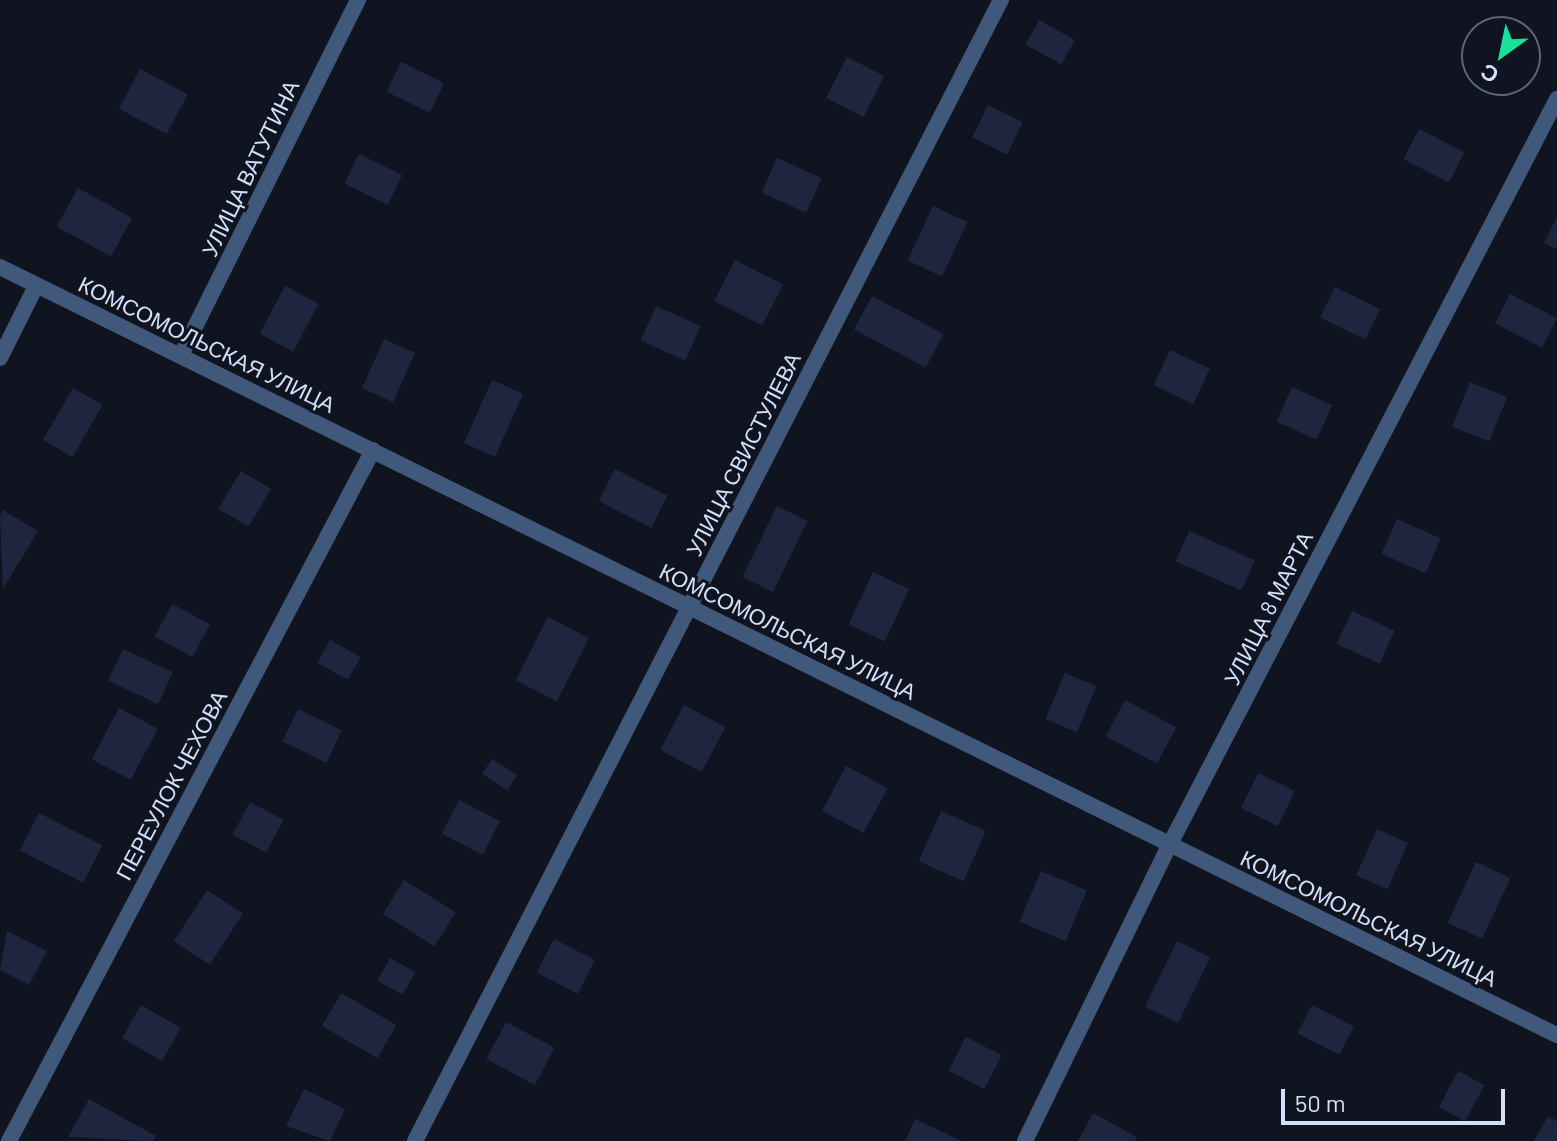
<!DOCTYPE html>
<meta charset="utf-8">
<style>
body{margin:0}
#map{position:relative;width:1557px;height:1141px;overflow:hidden;background:#0f1420;font-family:Barlow,sans-serif}
div>[style]{position:absolute}
[style*='--x']{left:calc(var(--x)*1px);top:calc(var(--y)*1px);width:calc(var(--w)*1px);rotate:calc(var(--a)*1deg)}
.building>*{inset:0;background:#1e263f;transform-origin:0 0}
.street>*{height:16px;margin:-8px;padding:0 8px;transform-origin:8px;border-radius:8px;background:#40587a}
span{translate:-50% -50%;white-space:nowrap;text-align:center;line-height:1.15;-webkit-text-stroke:6px #0f1420;paint-order:stroke}
.street-label{font-size:22px;color:#d3e0fa}
.north{position:absolute;left:1461px;top:16px;width:80px;height:80px;box-sizing:border-box;background:#0f1420;border:2px solid #5d6677;border-radius:50%;rotate:213deg;font-size:22px;font-weight:700;line-height:32px;text-align:center;color:#d3e0fa}
.north::after{content:'';display:block;margin:auto;width:28px;height:36px;background:#19e09a;clip-path:polygon(50% 0,100% 100%,50% 72%,0 100%)}
.scale{position:absolute;left:1281px;top:1089px;width:224px;height:36px;box-sizing:border-box;border:4px solid #d3e0fa;border-top:0;padding-left:10px;font-size:24px;line-height:28px;white-space:nowrap;color:#d3e0fa;-webkit-text-stroke:6px #0f1420;paint-order:stroke}
</style>
<div id="map">
<div class="building">
<i style="left:1039px;top:20px;width:41px;height:28px;rotate:29deg"></i>
<i style="left:847px;top:57px;width:42px;height:46px;rotate:27deg"></i>
<i style="left:401px;top:62px;width:48px;height:33px;rotate:26deg"></i>
<i style="left:140px;top:69px;width:54px;height:45px;rotate:28deg"></i>
<i style="left:988px;top:105px;width:39px;height:36px;rotate:26deg"></i>
<i style="left:1419px;top:129px;width:51px;height:34px;rotate:27deg"></i>
<i style="left:359px;top:154px;width:48px;height:33px;rotate:26deg"></i>
<i style="left:777px;top:158px;width:49px;height:38px;rotate:24deg"></i>
<i style="left:78px;top:188px;width:62px;height:44px;rotate:29deg"></i>
<i style="left:933px;top:206px;width:38px;height:60px;rotate:25deg"></i>
<i style="clip-path:polygon(1557px 217px,1557px 249px,1544px 243px)"></i>
<i style="left:735px;top:260px;width:54px;height:46px;rotate:27deg"></i>
<i style="left:285px;top:286px;width:38px;height:54px;rotate:28deg"></i>
<i style="left:1335px;top:287px;width:50px;height:34px;rotate:26deg"></i>
<i style="left:1510px;top:294px;width:53px;height:33px;rotate:27deg"></i>
<i style="left:872px;top:296px;width:81px;height:38px;rotate:28deg"></i>
<i style="left:656px;top:306px;width:49px;height:38px;rotate:24deg"></i>
<i style="left:384px;top:339px;width:34px;height:54px;rotate:24deg"></i>
<i style="left:1170px;top:350px;width:44px;height:39px;rotate:25deg"></i>
<i style="left:492px;top:380px;width:34px;height:69px;rotate:24deg"></i>
<i style="left:1470px;top:382px;width:40px;height:48px;rotate:22deg"></i>
<i style="left:1292px;top:387px;width:44px;height:38px;rotate:24deg"></i>
<i style="left:73px;top:388px;width:34px;height:60px;rotate:30deg"></i>
<i style="left:615px;top:469px;width:59px;height:36px;rotate:27deg"></i>
<i style="left:241px;top:471px;width:35px;height:44px;rotate:31deg"></i>
<i style="left:777px;top:506px;width:34px;height:79px;rotate:26deg"></i>
<i style="clip-path:polygon(3px 510px,38px 531px,3px 589px,0 516px)"></i>
<i style="left:1397px;top:519px;width:48px;height:38px;rotate:24deg"></i>
<i style="left:1189px;top:531px;width:72px;height:33px;rotate:24deg"></i>
<i style="left:873px;top:572px;width:40px;height:58px;rotate:25deg"></i>
<i style="left:172px;top:604px;width:43px;height:37px;rotate:28deg"></i>
<i style="left:1352px;top:611px;width:47px;height:36px;rotate:25deg"></i>
<i style="left:548px;top:617px;width:46px;height:71px;rotate:27deg"></i>
<i style="left:330px;top:640px;width:35px;height:26px;rotate:29deg"></i>
<i style="left:123px;top:649px;width:55px;height:35px;rotate:25deg"></i>
<i style="left:1065px;top:673px;width:34px;height:50px;rotate:23deg"></i>
<i style="left:1125px;top:700px;width:58px;height:41px;rotate:28deg"></i>
<i style="left:684px;top:705px;width:47px;height:51px;rotate:28deg"></i>
<i style="left:119px;top:708px;width:44px;height:58px;rotate:28deg"></i>
<i style="left:298px;top:709px;width:49px;height:36px;rotate:26deg"></i>
<i style="left:492px;top:759px;width:30px;height:18px;rotate:33deg"></i>
<i style="left:846px;top:766px;width:47px;height:51px;rotate:28deg"></i>
<i style="left:1258px;top:773px;width:41px;height:39px;rotate:26deg"></i>
<i style="left:459px;top:800px;width:46px;height:38px;rotate:27deg"></i>
<i style="left:250px;top:802px;width:38px;height:37px;rotate:28deg"></i>
<i style="left:941px;top:811px;width:49px;height:55px;rotate:24deg"></i>
<i style="left:39px;top:813px;width:71px;height:42px;rotate:27deg"></i>
<i style="left:1377px;top:829px;width:34px;height:51px;rotate:24deg"></i>
<i style="left:1476px;top:862px;width:38px;height:67px;rotate:25deg"></i>
<i style="left:1041px;top:871px;width:50px;height:55px;rotate:23deg"></i>
<i style="left:404px;top:880px;width:61px;height:40px;rotate:32deg"></i>
<i style="left:207px;top:890px;width:43px;height:61px;rotate:33deg"></i>
<i style="clip-path:polygon(7px 931px,47px 951px,29px 985px,0 970px)"></i>
<i style="left:554px;top:939px;width:46px;height:38px;rotate:27deg"></i>
<i style="left:1177px;top:941px;width:37px;height:73px;rotate:26deg"></i>
<i style="left:390px;top:958px;width:29px;height:26px;rotate:29deg"></i>
<i style="left:341px;top:993px;width:64px;height:38px;rotate:30deg"></i>
<i style="left:141px;top:1005px;width:46px;height:38px;rotate:30deg"></i>
<i style="left:1312px;top:1005px;width:47px;height:32px;rotate:27deg"></i>
<i style="left:506px;top:1022px;width:55px;height:42px;rotate:28deg"></i>
<i style="left:966px;top:1037px;width:40px;height:38px;rotate:27deg"></i>
<i style="left:1458px;top:1071px;width:30px;height:41px;rotate:28deg"></i>
<i style="clip-path:polygon(304px 1089px,345px 1109px,330px 1141px,286px 1126px)"></i>
<i style="clip-path:polygon(89px 1099px,156px 1136px,153px 1141px,68px 1137px)"></i>
<i style="clip-path:polygon(1093px 1113px,1137px 1137px,1135px 1141px,1078px 1141px)"></i>
<i style="clip-path:polygon(1548px 1116px,1557px 1121px,1557px 1141px,1534px 1141px)"></i>
<i style="clip-path:polygon(915px 1119px,962px 1141px,905px 1141px)"></i>
</div>
<div class="street">
<i style="--x:0;--y:267;--w:1736;--a:26.26"></i>
<i style="--x:181;--y:355;--w:397;--a:-63.5"></i>
<i style="--x:0;--y:358;--w:80;--a:-63.4"></i>
<i style="--x:9;--y:1141;--w:781;--a:-62.22"></i>
<i style="--x:415;--y:1141;--w:1283;--a:-62.82"></i>
<i style="--x:1025;--y:1141;--w:331;--a:-64"></i>
<i style="--x:1170;--y:844;--w:840;--a:-62.55"></i>
</div>
<div class="street-label">
<span style="left:250px;top:168px;rotate:-64deg">УЛИЦА ВАТУТИНА</span>
<span style="left:207px;top:344px;rotate:26deg">КОМСОМОЛЬСКАЯ УЛИЦА</span>
<span style="left:743px;top:454px;rotate:-63deg">УЛИЦА СВИСТУЛЕВА</span>
<span style="left:1268px;top:608px;rotate:-63deg">УЛИЦА 8 МАРТА</span>
<span style="left:788px;top:631px;rotate:26deg">КОМСОМОЛЬСКАЯ УЛИЦА</span>
<span style="left:171px;top:785px;rotate:-62deg">ПЕРЕУЛОК ЧЕХОВА</span>
<span style="left:1369px;top:918px;rotate:26deg">КОМСОМОЛЬСКАЯ УЛИЦА</span>
</div>
<div class="north">С</div>
<div class="scale">50 m</div>
</div>
